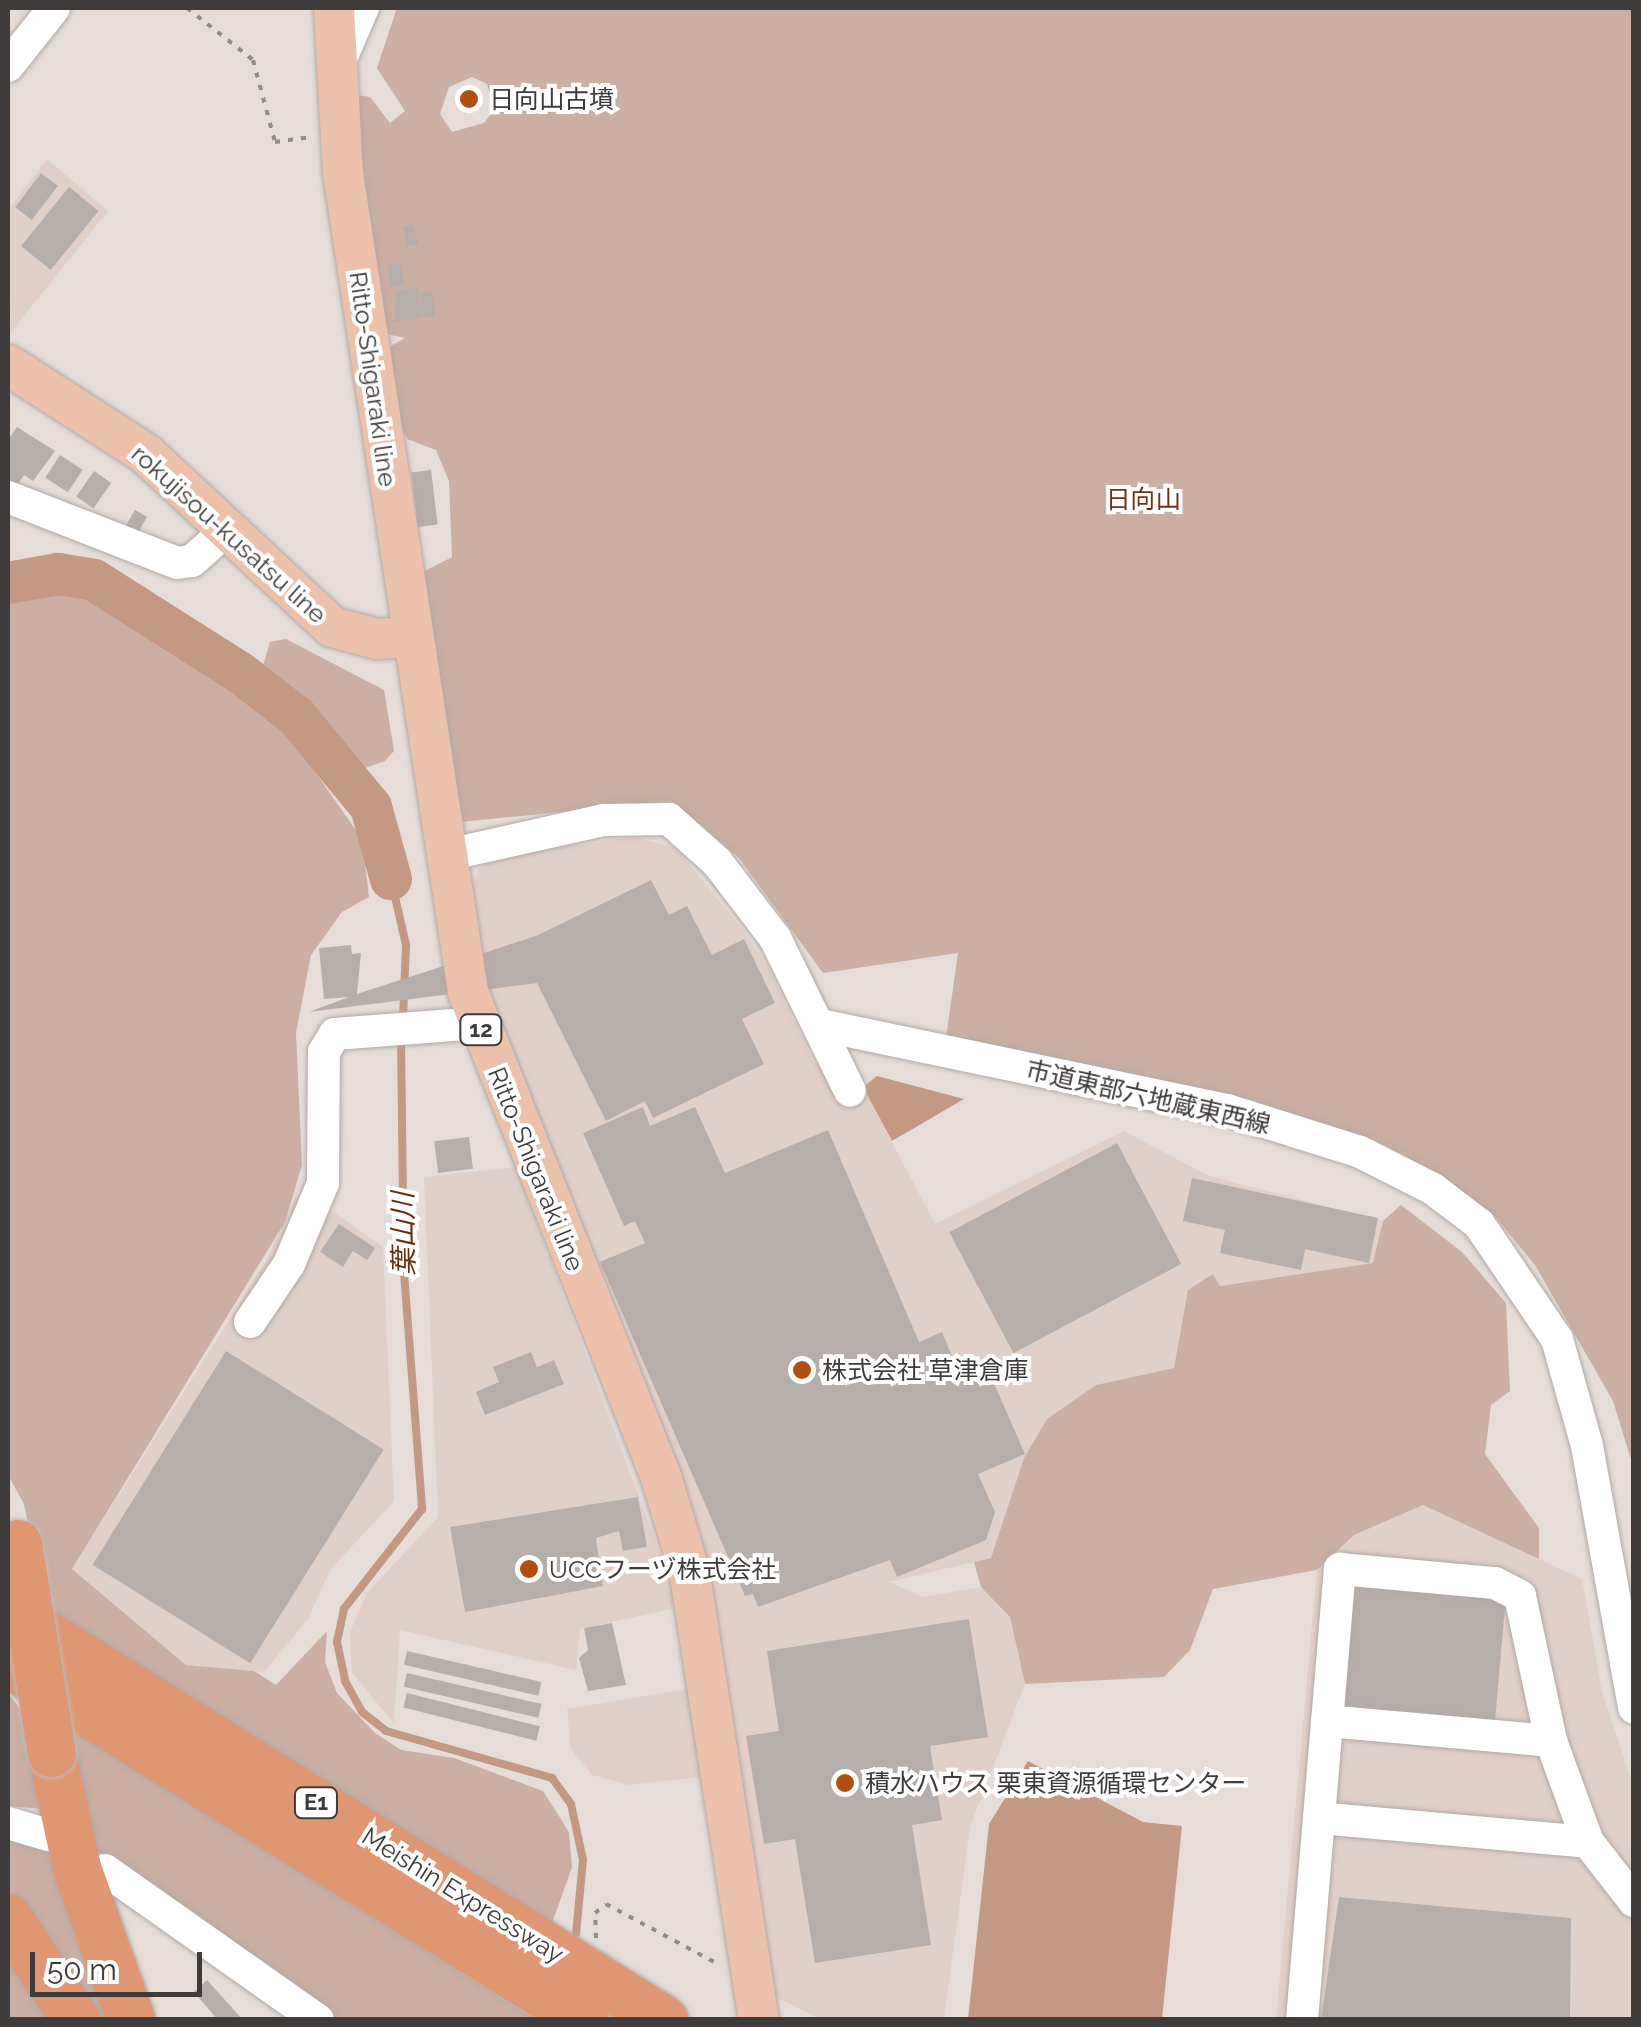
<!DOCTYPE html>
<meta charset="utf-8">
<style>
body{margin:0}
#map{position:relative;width:1641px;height:2027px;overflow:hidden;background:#e6ddd9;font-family:Raleway,"Noto Sans JP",sans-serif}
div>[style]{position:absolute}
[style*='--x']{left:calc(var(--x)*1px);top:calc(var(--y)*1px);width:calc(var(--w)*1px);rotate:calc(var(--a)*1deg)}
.built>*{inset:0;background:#e1d0c8}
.green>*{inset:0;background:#caafa2}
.water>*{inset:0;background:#c49984}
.stream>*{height:8px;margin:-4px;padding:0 4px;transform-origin:4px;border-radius:4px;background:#c49984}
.river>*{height:42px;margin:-21px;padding:0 21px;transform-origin:21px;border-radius:21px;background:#c49984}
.building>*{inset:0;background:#b6aeaa;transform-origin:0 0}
.path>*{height:4px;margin-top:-2px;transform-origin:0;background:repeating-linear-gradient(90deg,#928b89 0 5px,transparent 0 13px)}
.roads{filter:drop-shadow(0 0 2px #b1a9a5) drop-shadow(0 0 2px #b1a9a5)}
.minor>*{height:32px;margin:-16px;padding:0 16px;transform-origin:16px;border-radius:16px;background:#fff}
.major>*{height:40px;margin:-20px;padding:0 20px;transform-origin:20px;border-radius:20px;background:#ecc1ac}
.highway>*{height:48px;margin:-24px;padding:0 24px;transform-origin:24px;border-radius:24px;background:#e09774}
.bridges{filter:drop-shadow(0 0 2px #bebcbc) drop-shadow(0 0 2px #bebcbc)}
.highway-bridge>*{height:48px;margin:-24px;padding:0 24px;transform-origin:24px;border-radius:24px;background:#e09774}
.dots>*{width:28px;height:28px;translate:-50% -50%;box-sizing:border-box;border:5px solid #fff;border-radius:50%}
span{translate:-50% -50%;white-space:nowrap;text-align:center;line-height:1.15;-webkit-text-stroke:8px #fff;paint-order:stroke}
.shield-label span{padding:2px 8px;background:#fff;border:2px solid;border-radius:8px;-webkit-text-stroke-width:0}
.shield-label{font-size:22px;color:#3f3b3a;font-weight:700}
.poi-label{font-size:25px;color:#3f3b3a}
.left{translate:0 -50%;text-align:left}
.street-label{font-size:25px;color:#3f3b3a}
.park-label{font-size:25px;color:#6c3416}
.water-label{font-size:28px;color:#673012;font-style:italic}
.frame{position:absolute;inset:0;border:10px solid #3f3b3a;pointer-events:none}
.scale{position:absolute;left:30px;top:1952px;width:172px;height:45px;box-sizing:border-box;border:5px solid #3f3b3a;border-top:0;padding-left:12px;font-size:30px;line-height:35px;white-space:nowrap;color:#3f3b3a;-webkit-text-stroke:8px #fff;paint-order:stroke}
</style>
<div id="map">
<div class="built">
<i style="clip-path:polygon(47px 159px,108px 211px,11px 332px,8px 210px)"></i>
<i style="clip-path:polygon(633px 837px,676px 848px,738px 924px,767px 965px,813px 1061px,863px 1087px,935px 1224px,1124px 1131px,1209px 1176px,1383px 1221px,1374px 1263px,1219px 1286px,1174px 1368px,1096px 1385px,1024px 1458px,991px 1558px,889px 1582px,923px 1597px,981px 1587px,1010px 1616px,1025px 1684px,970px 1827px,944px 2019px,820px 2019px,770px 1994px,725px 1703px,490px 1017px,470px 896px,478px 871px,491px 858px)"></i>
<i style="clip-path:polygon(516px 1167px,680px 1607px,580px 1629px,576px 1670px,400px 1630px,394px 1723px,352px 1673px,350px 1632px,367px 1593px,438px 1517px,424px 1177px)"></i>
<i style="clip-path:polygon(295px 1197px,331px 1210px,383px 1247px,394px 1501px,330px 1570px,308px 1619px,264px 1672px,186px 1665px,72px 1569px,267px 1260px)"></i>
<i style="clip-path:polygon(1423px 1505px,1582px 1579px,1602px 1691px,1633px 1785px,1633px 2019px,1276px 2020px,1317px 1570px,1354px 1535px)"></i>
<i style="clip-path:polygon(688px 1689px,702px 1777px,629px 1785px,592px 1775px,571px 1749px,567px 1709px)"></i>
</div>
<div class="green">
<i style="clip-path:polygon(evenodd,397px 8px,1633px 8px,1633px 1466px,1613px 1401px,1535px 1265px,1493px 1214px,1437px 1173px,1377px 1141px,1248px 1099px,946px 1038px,958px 953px,823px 973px,739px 858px,672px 801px,461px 822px,419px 574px,452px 557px,449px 481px,436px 450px,407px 439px,394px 411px,387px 348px,405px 338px,382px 333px,356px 189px,357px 95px,370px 97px,390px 123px,405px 111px,377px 68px,397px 8px,472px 77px,487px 84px,494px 110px,484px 123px,452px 132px,440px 114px,449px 87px,472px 77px)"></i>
<i style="clip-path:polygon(27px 587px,75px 593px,144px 629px,284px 727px,362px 839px,369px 897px,342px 912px,311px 955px,296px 1033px,302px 1165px,285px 1222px,72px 1569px,186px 1665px,254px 1671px,276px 1685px,327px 1631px,325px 1662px,337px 1693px,375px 1733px,401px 1750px,454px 1758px,543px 1791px,569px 1832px,572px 1867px,551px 1926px,46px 1610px,24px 1504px,8px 1475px,8px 593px)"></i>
<i style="clip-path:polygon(286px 639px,384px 690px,394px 751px,385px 761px,362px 769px,261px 672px,270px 642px)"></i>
<i style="clip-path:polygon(1401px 1205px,1462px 1252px,1506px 1303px,1510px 1391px,1491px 1405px,1485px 1454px,1539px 1528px,1539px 1559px,1423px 1505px,1354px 1535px,1317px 1570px,1213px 1589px,1190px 1650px,1164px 1677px,1025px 1684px,1010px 1617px,981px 1587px,974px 1562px,991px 1558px,1024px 1458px,1047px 1419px,1096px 1385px,1174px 1368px,1188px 1290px,1213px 1274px,1220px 1286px,1373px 1263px,1383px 1221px)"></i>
<i style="clip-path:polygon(8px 1693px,23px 1713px,45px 1809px,8px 1806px)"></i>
<i style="clip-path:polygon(63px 1724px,535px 2019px,335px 2019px,86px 1843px)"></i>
<i style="clip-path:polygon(53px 1822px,74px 1932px,108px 2019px,97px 2017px,8px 1889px,8px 1840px)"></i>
<i style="clip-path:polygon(8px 1946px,58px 2019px,8px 2019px)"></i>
</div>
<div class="water">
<i style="clip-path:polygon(877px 1076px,964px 1099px,892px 1141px,863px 1087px)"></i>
<i style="clip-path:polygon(1028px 1761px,1143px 1822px,1182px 1826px,1162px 2019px,968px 2019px,989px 1824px)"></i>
</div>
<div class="stream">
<i style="--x:391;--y:879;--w:68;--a:77.2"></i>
<i style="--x:406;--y:945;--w:76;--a:92.3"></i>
<i style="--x:401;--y:1040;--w:233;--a:89.3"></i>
<i style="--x:404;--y:1273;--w:237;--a:85.6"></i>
<i style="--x:422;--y:1509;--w:127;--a:128"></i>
<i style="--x:344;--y:1609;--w:34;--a:102"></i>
<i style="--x:337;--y:1642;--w:40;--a:78"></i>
<i style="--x:345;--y:1681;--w:35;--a:61"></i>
<i style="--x:362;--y:1712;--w:31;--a:38"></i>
<i style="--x:386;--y:1731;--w:173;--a:15.8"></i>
<i style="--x:552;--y:1778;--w:32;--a:54"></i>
<i style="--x:571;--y:1804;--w:57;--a:77.9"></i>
<i style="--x:583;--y:1860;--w:74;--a:95.4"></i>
</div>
<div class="river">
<i style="--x:8;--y:583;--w:51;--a:-10.2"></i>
<i style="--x:58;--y:574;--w:36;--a:9"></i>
<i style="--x:94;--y:580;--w:172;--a:32.4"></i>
<i style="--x:239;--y:672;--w:73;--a:37.8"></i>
<i style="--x:297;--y:717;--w:117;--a:50.6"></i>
<i style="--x:371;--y:807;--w:75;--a:74.5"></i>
</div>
<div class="building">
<i style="left:41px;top:173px;width:21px;height:43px;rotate:37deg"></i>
<i style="left:69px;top:187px;width:38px;height:76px;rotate:39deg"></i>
<i style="left:413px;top:224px;width:20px;height:11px;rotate:75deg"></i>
<i style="left:401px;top:263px;width:22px;height:14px;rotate:82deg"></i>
<i style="clip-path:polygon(418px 287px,422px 318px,394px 322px,397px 291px)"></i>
<i style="left:432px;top:292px;width:25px;height:12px;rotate:83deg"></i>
<i style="clip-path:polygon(17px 427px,55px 451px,33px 481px,24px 475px,17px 485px,8px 478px,8px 440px)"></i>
<i style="left:60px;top:455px;width:27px;height:27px;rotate:33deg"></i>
<i style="left:431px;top:470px;width:55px;height:20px;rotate:83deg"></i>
<i style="left:94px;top:471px;width:21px;height:31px;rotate:35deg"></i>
<i style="left:135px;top:510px;width:14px;height:20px;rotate:30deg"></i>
<i style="clip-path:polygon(651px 880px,669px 915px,687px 906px,712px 955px,744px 939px,775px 1003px,742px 1019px,764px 1064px,653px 1118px,645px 1101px,606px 1121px,537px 983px,309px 1012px,349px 997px,324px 999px,319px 948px,351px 945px,352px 954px,361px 953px,357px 994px,536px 936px)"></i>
<i style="clip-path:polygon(643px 1107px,650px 1126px,695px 1107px,725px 1173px,828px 1130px,919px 1342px,942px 1332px,960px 1375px,986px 1365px,1025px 1454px,978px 1474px,995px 1512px,986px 1540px,897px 1577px,890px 1560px,758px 1607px,753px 1594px,745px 1596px,600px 1262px,645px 1243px,635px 1221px,624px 1226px,583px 1133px)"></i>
<i style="left:469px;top:1137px;width:32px;height:35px;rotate:83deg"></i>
<i style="left:1117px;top:1143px;width:137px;height:190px;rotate:62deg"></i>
<i style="clip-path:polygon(1192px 1178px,1378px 1218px,1369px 1263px,1305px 1249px,1301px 1270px,1220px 1253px,1225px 1230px,1183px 1221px)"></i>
<i style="clip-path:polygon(339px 1224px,375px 1248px,367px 1260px,353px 1251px,343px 1267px,320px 1252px)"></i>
<i style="left:226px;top:1351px;width:186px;height:252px;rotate:32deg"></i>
<i style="clip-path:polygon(531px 1352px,537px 1367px,554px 1360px,564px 1384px,485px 1415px,476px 1392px,499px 1382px,493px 1367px)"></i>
<i style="clip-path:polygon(638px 1497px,647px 1547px,623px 1551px,619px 1531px,596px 1538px,603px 1586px,465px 1612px,450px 1527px)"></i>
<i style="left:1349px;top:1577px;width:158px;height:139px;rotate:5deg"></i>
<i style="clip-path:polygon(969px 1619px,988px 1737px,930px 1746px,942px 1820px,912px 1825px,931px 1945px,815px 1963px,795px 1839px,764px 1844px,746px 1736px,779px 1731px,767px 1651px)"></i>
<i style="clip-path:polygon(612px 1623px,626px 1685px,588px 1691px,579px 1658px,588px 1650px,584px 1628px)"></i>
<i style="left:407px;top:1651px;width:138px;height:14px;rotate:13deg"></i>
<i style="left:407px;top:1673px;width:138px;height:14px;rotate:13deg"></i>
<i style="left:407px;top:1693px;width:137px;height:15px;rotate:14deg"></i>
<i style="clip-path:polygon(1339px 1897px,1571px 1918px,1570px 2020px,1321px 2020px)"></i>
<i style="clip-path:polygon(207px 1980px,243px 2020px,218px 2020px,194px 1992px)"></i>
</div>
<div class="path">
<i style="--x:187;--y:8;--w:84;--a:38.2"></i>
<i style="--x:253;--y:60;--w:85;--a:75"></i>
<i style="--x:275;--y:142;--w:36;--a:-8"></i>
<i style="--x:596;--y:1938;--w:25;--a:-92"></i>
<i style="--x:595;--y:1913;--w:14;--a:-39"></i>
<i style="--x:606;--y:1904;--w:127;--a:28.2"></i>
</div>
<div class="roads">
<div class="minor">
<i style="--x:8;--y:66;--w:74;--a:-51.6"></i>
<i style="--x:336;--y:70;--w:68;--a:-66.5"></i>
<i style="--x:8;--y:497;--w:181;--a:21.3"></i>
<i style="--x:177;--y:563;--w:15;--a:-8"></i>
<i style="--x:192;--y:561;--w:50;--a:-41.7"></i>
<i style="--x:447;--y:855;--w:161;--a:-12.6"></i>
<i style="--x:604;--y:820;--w:65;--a:-0.9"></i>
<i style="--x:669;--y:819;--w:64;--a:41.9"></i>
<i style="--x:717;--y:862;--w:96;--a:52.7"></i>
<i style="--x:775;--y:938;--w:170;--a:63.9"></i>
<i style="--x:820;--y:1025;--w:416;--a:11.8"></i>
<i style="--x:1227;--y:1110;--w:139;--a:17.5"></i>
<i style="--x:1360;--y:1152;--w:82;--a:26.9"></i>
<i style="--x:1433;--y:1189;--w:58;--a:37.3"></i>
<i style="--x:1479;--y:1224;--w:139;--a:55.9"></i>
<i style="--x:1557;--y:1339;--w:111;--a:74.3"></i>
<i style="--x:1587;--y:1446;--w:266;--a:79.8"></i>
<i style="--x:250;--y:1322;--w:70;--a:-56.1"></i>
<i style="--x:289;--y:1264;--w:88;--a:-67.2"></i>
<i style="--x:323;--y:1183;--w:131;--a:-89.6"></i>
<i style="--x:324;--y:1052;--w:21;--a:-59"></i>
<i style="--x:335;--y:1034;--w:144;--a:-4.4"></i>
<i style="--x:1327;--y:1721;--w:225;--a:5.1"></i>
<i style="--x:1319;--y:1818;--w:270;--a:5.1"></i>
<i style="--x:8;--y:1823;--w:42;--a:16.7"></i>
<i style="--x:105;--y:1870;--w:261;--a:35.2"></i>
<i style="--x:1302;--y:2020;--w:453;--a:-85.2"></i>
<i style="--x:1340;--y:1569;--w:156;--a:5.2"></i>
<i style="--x:1495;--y:1583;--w:28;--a:27"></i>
<i style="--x:1520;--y:1596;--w:148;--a:77.9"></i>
<i style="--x:1551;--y:1741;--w:108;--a:69.9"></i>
<i style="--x:1588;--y:1842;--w:75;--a:52.1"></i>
</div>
<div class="major">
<i style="--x:334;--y:8;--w:165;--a:86.9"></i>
<i style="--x:343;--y:173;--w:828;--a:81.32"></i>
<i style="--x:468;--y:992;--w:522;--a:68.3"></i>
<i style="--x:661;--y:1477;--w:96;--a:73.1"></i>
<i style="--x:689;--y:1569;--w:456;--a:81.2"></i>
<i style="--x:8;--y:365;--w:164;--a:32.8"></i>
<i style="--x:146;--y:454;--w:254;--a:42.9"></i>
<i style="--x:332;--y:627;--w:47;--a:14.9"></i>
<i style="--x:377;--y:639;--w:34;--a:-3"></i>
</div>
<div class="highway">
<i style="--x:8;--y:1611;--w:773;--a:31.94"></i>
<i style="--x:8;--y:1663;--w:678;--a:31.79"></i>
<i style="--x:52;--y:1753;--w:118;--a:77.7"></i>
<i style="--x:77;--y:1868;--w:161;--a:70.4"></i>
<i style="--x:8;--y:1918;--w:123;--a:56.3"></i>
</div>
</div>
<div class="bridges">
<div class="highway-bridge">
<i style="--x:18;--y:1544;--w:212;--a:80.8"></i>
</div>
</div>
<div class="dots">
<i style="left:469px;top:99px;background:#b04f10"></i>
<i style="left:802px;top:1370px;background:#b04f10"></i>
<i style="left:529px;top:1569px;background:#b04f10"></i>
<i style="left:845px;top:1783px;background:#b04f10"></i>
</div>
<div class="shield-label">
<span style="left:481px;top:1030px">12</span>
<span style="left:316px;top:1803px">E1</span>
</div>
<div class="poi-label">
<span class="left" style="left:489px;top:99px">日向山古墳</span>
<span class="left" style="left:822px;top:1370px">株式会社 草津倉庫</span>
<span class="left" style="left:549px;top:1569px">UCCフーヅ株式会社</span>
<span class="left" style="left:865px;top:1783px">積水ハウス 栗東資源循環センター</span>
</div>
<div class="street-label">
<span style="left:373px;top:379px;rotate:82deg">Ritto-Shigaraki line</span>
<span style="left:229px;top:534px;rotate:42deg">rokujisou-kusatsu line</span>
<span style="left:1148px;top:1097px;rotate:13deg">市道東部六地蔵東西線</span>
<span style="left:536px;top:1169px;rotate:68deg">Ritto-Shigaraki line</span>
<span style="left:463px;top:1895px;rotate:32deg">Meishin Expressway</span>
</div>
<div class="park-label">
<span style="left:1143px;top:499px">日向山</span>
</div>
<div class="water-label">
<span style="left:404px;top:1234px;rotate:-91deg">葉山川</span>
</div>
<div class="frame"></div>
<div class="scale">50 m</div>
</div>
